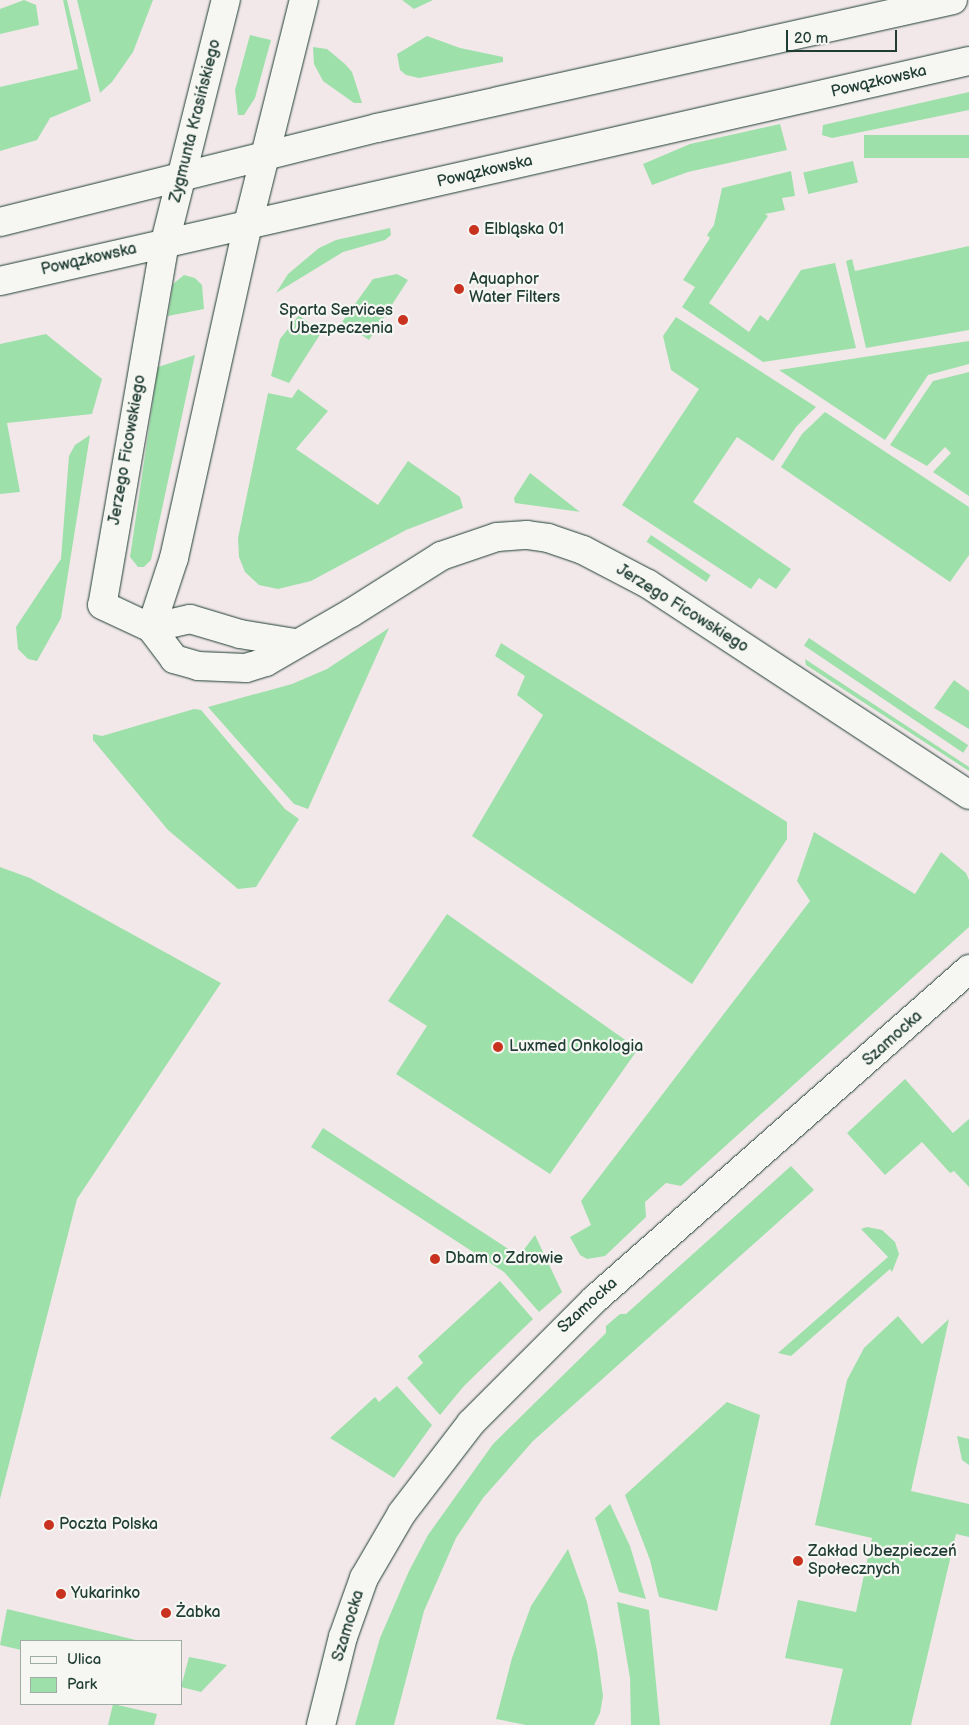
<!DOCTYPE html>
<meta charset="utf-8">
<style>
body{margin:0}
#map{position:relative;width:969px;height:1725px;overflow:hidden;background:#f2e8ea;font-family:"Balsamiq Sans",sans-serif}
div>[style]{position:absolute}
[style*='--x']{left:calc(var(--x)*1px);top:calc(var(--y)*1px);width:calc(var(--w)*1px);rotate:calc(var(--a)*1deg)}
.green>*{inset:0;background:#9ee0aa;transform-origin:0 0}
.roads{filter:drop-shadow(0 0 1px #1f3d34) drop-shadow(0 0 1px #1f3d34)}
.minor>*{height:28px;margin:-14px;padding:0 14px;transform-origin:14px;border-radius:14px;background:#f6f6f2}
.tertiary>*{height:28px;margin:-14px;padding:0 14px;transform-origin:14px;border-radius:14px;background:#f6f6f2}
.secondary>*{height:28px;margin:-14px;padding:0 14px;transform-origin:14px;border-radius:14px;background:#f6f6f2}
.dots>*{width:14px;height:14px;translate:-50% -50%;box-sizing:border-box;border:2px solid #f6f6f2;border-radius:50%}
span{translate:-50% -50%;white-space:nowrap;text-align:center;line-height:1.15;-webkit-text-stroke:4.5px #f6f6f2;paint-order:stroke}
.street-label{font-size:16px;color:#1f3d34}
.poi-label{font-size:16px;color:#1f3d34}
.left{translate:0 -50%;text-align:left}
.right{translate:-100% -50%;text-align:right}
.legend{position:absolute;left:20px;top:1640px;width:162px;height:65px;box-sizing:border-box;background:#f6f6f2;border:1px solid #a0aca6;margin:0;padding:6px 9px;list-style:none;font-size:15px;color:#1f3d34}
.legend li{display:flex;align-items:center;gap:10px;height:25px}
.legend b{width:25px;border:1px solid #a0aca6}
.scale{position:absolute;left:786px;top:30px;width:111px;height:22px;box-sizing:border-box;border:2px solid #1f3d34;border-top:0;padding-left:6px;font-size:15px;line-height:18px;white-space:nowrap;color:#1f3d34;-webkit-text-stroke:4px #f6f6f2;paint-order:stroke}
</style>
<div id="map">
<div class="green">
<i style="clip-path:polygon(24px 0,36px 5px,39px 25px,0 34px,0 9px)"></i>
<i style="clip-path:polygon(63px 0,67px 0,91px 101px,50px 118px,37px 140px,0 151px,0 87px,78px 69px)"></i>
<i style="clip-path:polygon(77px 0,153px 0,133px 52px,112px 82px,100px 93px)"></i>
<i style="clip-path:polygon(402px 0,433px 0,414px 9px)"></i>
<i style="clip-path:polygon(250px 35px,271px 40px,255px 98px,244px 115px,238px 115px,235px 90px)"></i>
<i style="clip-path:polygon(427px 36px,460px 48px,503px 57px,503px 62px,419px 78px,406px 75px,400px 70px,397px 54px)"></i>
<i style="clip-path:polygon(313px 47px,327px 49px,345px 64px,352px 72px,362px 103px,354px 103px,323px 81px,314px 64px)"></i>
<i style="clip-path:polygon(969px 92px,969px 110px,832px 138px,822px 135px,823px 125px)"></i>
<i style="clip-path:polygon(780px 124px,787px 150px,688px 172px,652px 185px,643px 164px,690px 144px)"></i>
<i style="left:969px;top:135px;width:23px;height:105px;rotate:90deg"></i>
<i style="left:853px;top:161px;width:22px;height:51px;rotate:77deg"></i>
<i style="clip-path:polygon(791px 171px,795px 196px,782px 198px,785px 210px,765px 214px,768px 216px,709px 303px,749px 332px,760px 315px,768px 321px,801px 270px,835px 263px,856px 348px,763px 362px,682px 307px,695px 287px,683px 280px,710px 238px,707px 235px,714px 225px,722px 188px)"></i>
<i style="clip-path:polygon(390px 228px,391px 235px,385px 240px,343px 252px,276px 293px,288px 274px,319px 248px,336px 240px)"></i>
<i style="clip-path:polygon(969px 246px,969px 330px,866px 348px,846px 261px,852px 259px,855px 271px)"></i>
<i style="clip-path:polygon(397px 274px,408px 280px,369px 340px,342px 322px,373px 279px)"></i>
<i style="clip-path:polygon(184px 275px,195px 278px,202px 285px,204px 309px,168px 316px,173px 284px)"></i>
<i style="clip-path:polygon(299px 315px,321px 333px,289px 383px,271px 376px,280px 339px)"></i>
<i style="clip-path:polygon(676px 317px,816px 407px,796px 427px,773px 461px,737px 437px,693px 502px,791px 569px,776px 589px,759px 578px,751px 589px,622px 505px,699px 389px,671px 370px,663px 336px)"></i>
<i style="clip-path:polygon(46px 334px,102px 379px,92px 414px,7px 423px,20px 492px,0 494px,0 344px)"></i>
<i style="clip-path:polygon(969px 341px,969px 364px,928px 375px,885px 440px,779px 370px)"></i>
<i style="clip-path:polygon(195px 355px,151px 560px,144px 567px,138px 567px,130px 557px,158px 367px)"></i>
<i style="clip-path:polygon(969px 372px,969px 496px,933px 472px,951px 453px,945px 447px,927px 466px,890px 445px,933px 381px)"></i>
<i style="clip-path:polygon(298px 389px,328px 411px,296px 449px,378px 505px,408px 461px,460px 497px,463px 508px,406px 530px,311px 581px,278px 589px,259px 585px,245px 572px,239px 557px,238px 538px,268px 393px,292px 398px)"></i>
<i style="clip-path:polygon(825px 412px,969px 507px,969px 555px,950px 582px,781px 467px,802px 434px)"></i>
<i style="clip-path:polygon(90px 435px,61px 618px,37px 661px,28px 659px,18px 649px,16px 627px,61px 559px,69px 456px,75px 445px)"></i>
<i style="clip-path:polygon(530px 473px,580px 512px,581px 512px,515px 503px,514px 498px)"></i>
<i style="left:651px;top:535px;width:72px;height:8px;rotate:34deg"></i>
<i style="clip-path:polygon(389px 628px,308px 809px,294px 804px,208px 707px,292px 684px,327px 669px)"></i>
<i style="left:809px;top:638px;width:192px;height:9px;rotate:34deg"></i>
<i style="clip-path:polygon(501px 643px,787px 822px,787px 839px,692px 984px,472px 836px,543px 715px,517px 695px,525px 676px,495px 656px)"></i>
<i style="clip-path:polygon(805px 659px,969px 767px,969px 771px,806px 665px)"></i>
<i style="clip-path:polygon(954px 680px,969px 691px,969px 729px,934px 708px)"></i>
<i style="clip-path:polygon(194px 709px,201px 710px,285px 809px,299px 819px,256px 887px,238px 889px,168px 830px,93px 740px,93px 734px,102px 736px)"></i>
<i style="clip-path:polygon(814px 832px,915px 894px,941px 852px,966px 873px,969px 880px,969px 927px,681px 1186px,666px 1183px,645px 1202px,646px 1217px,605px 1256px,587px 1259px,580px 1255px,570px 1237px,591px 1225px,581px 1201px,810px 901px,797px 881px)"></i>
<i style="clip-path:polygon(0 867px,30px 878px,221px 983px,77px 1199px,0 1499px)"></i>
<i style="clip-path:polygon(447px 914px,638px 1049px,550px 1174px,396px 1074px,427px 1026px,388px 1001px)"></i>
<i style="clip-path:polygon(905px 1079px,953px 1133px,969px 1119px,969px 1187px,954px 1171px,950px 1173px,922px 1142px,885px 1175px,847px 1133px)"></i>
<i style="clip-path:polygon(323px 1128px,519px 1256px,535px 1235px,562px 1292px,539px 1312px,504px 1272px,311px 1147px)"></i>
<i style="clip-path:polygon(791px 1166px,814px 1190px,533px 1441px,483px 1498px,456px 1538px,424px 1611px,394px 1725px,355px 1725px,380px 1638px,409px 1571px,428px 1535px,493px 1444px,606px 1333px,606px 1326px,620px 1314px,626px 1314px)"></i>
<i style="clip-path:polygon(867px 1227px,882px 1230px,895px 1242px,899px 1254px,892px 1272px,890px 1269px,791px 1356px,778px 1353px,888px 1257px,861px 1229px)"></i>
<i style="clip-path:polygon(500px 1281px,533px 1319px,464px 1386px,440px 1415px,407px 1378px,423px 1363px,418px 1356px)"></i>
<i style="clip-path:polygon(898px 1316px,922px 1344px,949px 1319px,911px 1491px,969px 1504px,969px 1537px,956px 1534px,911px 1725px,830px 1725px,843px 1669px,785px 1658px,798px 1600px,856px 1612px,872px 1538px,815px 1525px,847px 1380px,864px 1348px)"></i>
<i style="clip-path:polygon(397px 1386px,432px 1425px,394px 1478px,330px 1438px,375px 1397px,379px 1402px)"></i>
<i style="clip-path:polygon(727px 1402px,760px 1415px,717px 1611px,659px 1597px,650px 1560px,625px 1495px)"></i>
<i style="clip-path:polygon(957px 1436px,969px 1439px,969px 1465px,962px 1460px)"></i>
<i style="clip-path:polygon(610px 1504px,630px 1546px,646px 1599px,619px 1592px,595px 1518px)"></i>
<i style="clip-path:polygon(568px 1549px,587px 1602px,597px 1651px,603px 1696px,600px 1713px,594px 1725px,526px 1725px,496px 1719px,512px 1658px,531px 1606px)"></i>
<i style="clip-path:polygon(617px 1602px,649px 1610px,660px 1725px,631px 1725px,630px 1678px)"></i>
<i style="clip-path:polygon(7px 1609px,140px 1641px,21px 1641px,21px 1650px,0 1645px)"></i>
<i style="clip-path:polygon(189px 1657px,205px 1660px,227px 1665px,201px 1692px,181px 1687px)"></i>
<i style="clip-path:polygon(113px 1704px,157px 1714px,154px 1725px,108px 1725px)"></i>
</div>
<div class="roads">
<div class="minor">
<i style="--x:165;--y:242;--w:368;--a:99.8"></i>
<i style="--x:102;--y:605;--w:54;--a:25.1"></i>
<i style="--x:151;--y:628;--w:39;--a:53"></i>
<i style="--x:174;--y:659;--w:25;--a:16"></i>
<i style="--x:198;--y:666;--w:48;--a:2.4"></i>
<i style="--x:246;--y:668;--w:21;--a:-17"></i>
<i style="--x:266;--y:662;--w:98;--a:-30"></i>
<i style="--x:351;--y:613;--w:107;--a:-32.3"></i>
<i style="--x:441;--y:556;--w:59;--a:-18.7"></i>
<i style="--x:497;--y:537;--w:30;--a:-4"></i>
<i style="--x:527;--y:535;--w:21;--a:8"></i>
<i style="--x:548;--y:538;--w:37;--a:19"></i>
<i style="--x:583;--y:550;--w:73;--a:27.6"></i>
<i style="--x:648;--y:584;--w:384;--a:33.3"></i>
<i style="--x:151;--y:628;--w:74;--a:-71.8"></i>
<i style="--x:174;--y:558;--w:342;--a:-77.5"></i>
<i style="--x:151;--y:628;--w:40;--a:-13"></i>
<i style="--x:190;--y:619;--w:52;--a:16.7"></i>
<i style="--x:240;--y:634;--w:56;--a:9.3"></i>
<i style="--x:321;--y:1725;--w:91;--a:-76"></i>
<i style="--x:343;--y:1637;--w:63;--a:-70.4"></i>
<i style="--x:364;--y:1578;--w:75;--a:-59.7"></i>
<i style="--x:402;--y:1513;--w:113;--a:-52.5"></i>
<i style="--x:471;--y:1423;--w:175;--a:-45"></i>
<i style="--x:595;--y:1299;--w:499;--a:-41.4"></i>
</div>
<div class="tertiary">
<i style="--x:248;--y:224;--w:231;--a:-76"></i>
<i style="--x:165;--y:242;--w:250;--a:-75.9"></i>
</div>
<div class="secondary">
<i style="--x:0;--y:222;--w:389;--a:-14"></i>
<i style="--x:377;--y:128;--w:590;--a:-12.53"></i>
<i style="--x:0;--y:281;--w:994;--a:-12.79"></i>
</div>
</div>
<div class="dots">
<i style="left:474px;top:230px;background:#c8321e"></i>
<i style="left:459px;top:289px;background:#c8321e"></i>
<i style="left:403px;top:320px;background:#c8321e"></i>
<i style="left:498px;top:1047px;background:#c8321e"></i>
<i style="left:435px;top:1259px;background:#c8321e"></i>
<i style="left:49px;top:1525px;background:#c8321e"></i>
<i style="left:798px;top:1561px;background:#c8321e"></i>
<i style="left:61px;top:1594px;background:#c8321e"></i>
<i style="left:166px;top:1613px;background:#c8321e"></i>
</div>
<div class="street-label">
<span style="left:879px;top:82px;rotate:-13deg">Powązkowska</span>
<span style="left:196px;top:121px;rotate:-76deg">Zygmunta Krasińskiego</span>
<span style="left:485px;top:172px;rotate:-13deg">Powązkowska</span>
<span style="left:89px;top:260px;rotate:-13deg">Powązkowska</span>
<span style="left:128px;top:450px;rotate:-80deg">Jerzego Ficowskiego</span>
<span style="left:682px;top:609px;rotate:32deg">Jerzego Ficowskiego</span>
<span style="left:893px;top:1039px;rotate:-42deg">Szamocka</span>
<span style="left:588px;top:1306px;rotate:-42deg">Szamocka</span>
<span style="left:349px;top:1626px;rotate:-73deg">Szamocka</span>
</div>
<div class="poi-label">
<span class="left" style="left:484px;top:230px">Elbląska 01</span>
<span class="left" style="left:469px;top:289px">Aquaphor<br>Water Filters</span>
<span class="right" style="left:393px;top:320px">Sparta Services<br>Ubezpeczenia</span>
<span class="left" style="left:509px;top:1047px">Luxmed Onkologia</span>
<span class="left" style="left:445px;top:1259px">Dbam o Zdrowie</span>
<span class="left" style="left:59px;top:1525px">Poczta Polska</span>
<span class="left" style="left:808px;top:1561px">Zakład Ubezpieczeń<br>Społecznych</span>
<span class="left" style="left:71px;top:1594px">Yukarinko</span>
<span class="left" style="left:176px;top:1613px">Żabka</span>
</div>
<ul class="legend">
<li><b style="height:6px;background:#f6f6f2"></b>Ulica</li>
<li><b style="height:14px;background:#9ee0aa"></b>Park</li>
</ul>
<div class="scale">20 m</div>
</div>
